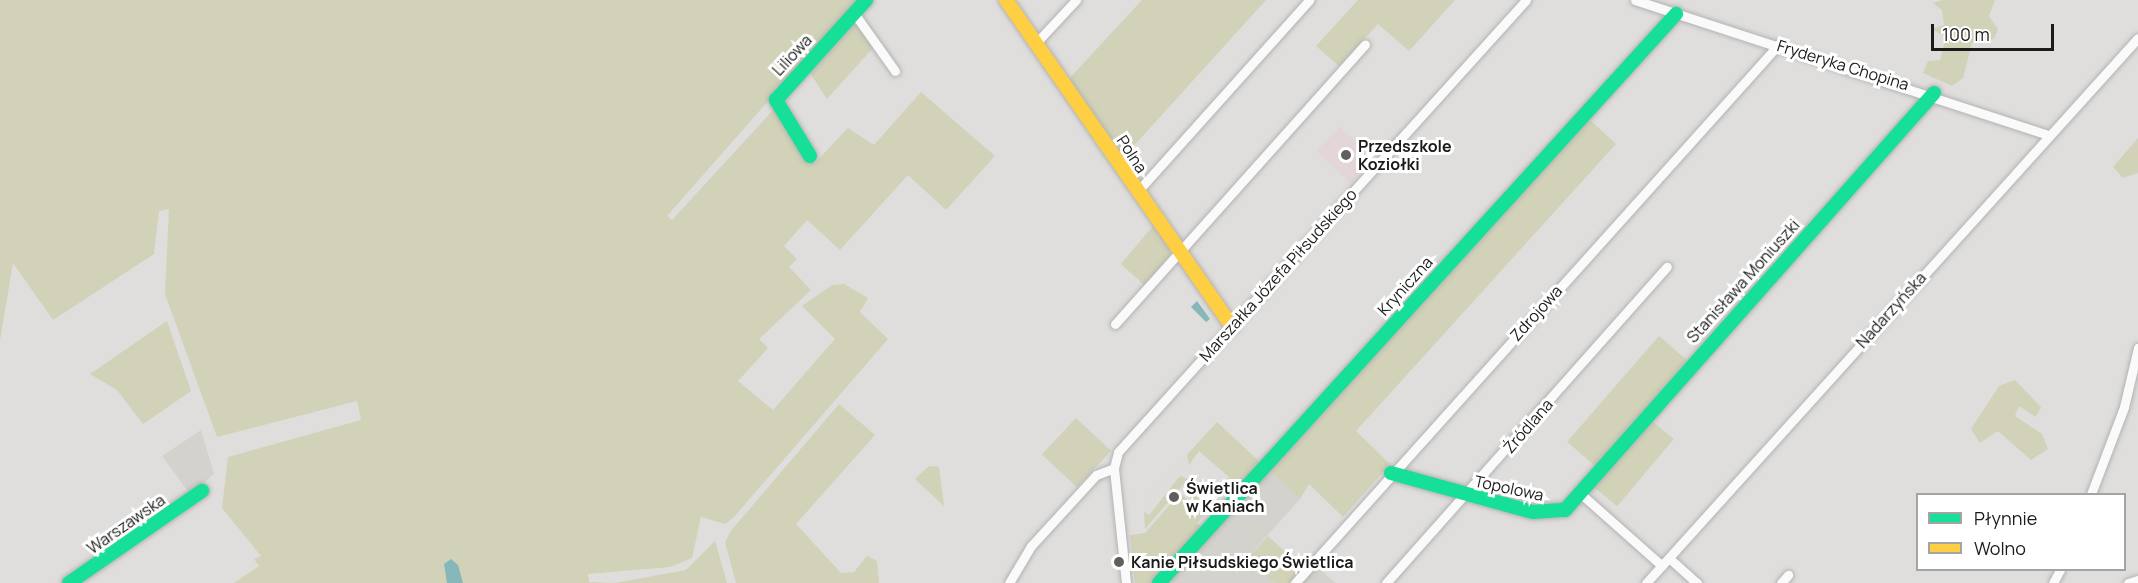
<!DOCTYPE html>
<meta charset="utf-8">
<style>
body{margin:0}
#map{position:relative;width:2138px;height:583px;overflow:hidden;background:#dfdedd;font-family:Manrope,sans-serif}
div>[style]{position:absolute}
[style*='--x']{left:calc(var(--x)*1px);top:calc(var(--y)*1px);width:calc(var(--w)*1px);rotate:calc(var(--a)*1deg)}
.built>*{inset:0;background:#d3d2cc}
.education>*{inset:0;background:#e3d5d8;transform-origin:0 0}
.green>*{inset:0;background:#d1d2b7;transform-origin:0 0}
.water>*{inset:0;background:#85b7bb}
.roads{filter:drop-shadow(0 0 2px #b3b3b2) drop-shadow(0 0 2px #b3b3b2)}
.street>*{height:9px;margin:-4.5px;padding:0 4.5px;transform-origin:4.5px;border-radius:4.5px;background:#fafafa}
.fast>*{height:14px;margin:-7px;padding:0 7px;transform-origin:7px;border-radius:7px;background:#16e098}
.slow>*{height:14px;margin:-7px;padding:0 7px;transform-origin:7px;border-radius:7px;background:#ffcf43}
.dots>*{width:16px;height:16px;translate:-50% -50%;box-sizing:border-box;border:3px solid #fff;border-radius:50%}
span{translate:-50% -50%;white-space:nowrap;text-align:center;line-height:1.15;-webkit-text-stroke:6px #fff;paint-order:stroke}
.street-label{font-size:16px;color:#1b1b1a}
.poi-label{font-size:16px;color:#1b1b1a;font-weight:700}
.left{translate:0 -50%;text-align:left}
.legend{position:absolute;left:1916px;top:493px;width:210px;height:78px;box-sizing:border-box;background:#fff;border:2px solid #a4a4a3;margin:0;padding:8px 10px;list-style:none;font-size:18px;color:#1b1b1a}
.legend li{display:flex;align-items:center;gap:12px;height:30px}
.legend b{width:30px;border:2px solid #a4a4a3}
.scale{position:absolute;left:1931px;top:24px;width:123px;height:27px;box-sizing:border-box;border:3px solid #1b1b1a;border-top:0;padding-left:8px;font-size:18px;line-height:21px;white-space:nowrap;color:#1b1b1a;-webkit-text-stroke:4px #fff;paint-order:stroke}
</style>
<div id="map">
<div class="built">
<i style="clip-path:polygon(201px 430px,214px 474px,190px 494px,162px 456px)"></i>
<i style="clip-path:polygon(1267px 468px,1300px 499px,1247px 558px,1275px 583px,1165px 583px)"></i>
<i style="clip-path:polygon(1315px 565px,1336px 583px,1299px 583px)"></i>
</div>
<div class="education">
<i style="left:1340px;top:127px;width:46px;height:33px;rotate:44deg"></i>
</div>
<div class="green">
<i style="clip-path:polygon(0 0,857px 0,667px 216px,672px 220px,774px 109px,815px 163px,848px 128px,874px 145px,921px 92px,995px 156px,946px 210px,908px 175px,840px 250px,807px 220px,784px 246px,797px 259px,789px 267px,811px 290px,759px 339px,768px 348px,738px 381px,773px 410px,835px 339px,802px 306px,832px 285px,844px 284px,868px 298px,860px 312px,888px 339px,734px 517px,725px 524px,701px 517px,692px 558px,670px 567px,588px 574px,589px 582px,615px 583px,686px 570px,715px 541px,727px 583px,234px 583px,259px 566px,254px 559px,261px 556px,222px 508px,228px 457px,361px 420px,357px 401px,217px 437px,165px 294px,169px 209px,159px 211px,154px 254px,53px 320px,13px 263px,0 340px)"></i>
<i style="clip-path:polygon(1142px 0,1266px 0,1121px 160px,1067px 81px)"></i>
<i style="clip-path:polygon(1358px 0,1455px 0,1409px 51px,1378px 24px,1339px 66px,1316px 46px)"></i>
<i style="clip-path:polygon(1942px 0,1995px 0,1989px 16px,1998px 29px,1994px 39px,1972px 43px,1963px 78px,1952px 86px,1923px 73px,1928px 61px,1940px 60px,1946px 37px,1931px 29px,1944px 25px,1942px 10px,1933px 3px)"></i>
<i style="clip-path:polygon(854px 21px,873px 48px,827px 99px,808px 70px)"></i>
<i style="clip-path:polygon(1591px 121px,1616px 144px,1356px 431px,1390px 464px,1343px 517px,1309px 484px,1300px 499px,1267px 468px,1580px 126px)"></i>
<i style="clip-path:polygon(2138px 138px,2138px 173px,2123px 178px,2113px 167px)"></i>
<i style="clip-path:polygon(1153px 226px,1170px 248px,1169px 258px,1144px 285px,1121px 264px)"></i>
<i style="clip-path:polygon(167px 321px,191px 391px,143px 424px,117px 390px,90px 374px)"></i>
<i style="left:1659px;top:336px;width:37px;height:140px;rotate:41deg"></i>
<i style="clip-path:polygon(2015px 380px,2041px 407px,2036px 417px,2019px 406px,2015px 416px,2042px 434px,2048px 449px,2031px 460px,1998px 431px,1980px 443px,1971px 429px,1999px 386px)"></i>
<i style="clip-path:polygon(839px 404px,875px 435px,796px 524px,841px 573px,854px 572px,867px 556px,877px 561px,879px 583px,736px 583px,725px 542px,730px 532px)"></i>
<i style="left:1076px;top:418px;width:48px;height:50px;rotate:43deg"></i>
<i style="left:1650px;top:419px;width:31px;height:88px;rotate:40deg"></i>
<i style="clip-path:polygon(1217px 422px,1261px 463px,1243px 483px,1238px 478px,1211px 507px,1203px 500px,1229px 477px,1199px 451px,1189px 465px,1187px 455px,1129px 518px)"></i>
<i style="clip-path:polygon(929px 466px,939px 467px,944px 506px,915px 479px)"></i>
<i style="clip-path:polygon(1180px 476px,1188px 479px,1145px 529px,1144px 511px,1149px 515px)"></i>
<i style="clip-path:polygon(1202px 480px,1210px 490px,1196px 504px,1183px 489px)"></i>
<i style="clip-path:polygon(1180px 493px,1196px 507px,1202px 501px,1210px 509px,1197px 523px,1203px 528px,1154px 583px,1135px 583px,1130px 535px,1145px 533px)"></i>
<i style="clip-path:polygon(1268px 536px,1303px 568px,1289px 583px,1275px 583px,1247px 559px)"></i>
</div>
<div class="water">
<i style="clip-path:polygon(1197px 301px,1210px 319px,1206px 322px,1191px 307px)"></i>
<i style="clip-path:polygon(451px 559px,458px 565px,463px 583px,447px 583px,444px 564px)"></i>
</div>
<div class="roads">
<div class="street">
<i style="--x:1635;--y:0;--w:435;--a:18.1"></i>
<i style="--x:854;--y:13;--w:71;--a:54.7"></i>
<i style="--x:1036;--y:43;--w:59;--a:-47.1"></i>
<i style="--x:1137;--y:192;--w:258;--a:-48.1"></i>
<i style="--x:1115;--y:324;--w:375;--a:-48.2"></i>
<i style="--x:1581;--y:494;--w:108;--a:41.6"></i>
<i style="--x:2091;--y:494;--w:93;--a:-69.2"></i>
<i style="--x:2124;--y:407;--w:61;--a:-76.7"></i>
<i style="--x:1669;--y:558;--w:38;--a:42"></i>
<i style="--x:1009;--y:583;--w:43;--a:-59.3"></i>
<i style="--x:1031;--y:546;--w:96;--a:-47.5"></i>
<i style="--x:1096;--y:475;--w:19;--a:-21"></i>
<i style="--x:1126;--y:583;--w:116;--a:-96"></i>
<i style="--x:1114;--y:468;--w:16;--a:-76"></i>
<i style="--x:1118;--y:452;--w:609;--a:-47.93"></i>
<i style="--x:1295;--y:583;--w:724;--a:-48.08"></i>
<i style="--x:1386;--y:583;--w:423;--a:-48.4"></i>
<i style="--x:1646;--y:583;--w:734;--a:-47.93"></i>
<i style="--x:1781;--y:583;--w:11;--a:-49"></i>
<i style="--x:2053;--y:583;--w:15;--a:-62"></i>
<i style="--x:2128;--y:583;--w:10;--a:-17"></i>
</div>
<div class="fast">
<i style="--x:810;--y:156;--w:66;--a:-121.3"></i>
<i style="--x:776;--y:100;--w:135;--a:-48"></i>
<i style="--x:1391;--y:473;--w:147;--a:15.4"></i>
<i style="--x:1533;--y:512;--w:32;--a:-4"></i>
<i style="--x:1565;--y:510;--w:557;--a:-48.49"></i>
<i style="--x:69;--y:583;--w:162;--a:-34.7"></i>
<i style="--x:1159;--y:583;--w:769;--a:-47.74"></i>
</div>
<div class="slow">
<i style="--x:1006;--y:0;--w:397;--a:55.3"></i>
</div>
</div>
<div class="dots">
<i style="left:1346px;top:155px;background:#605f5e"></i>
<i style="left:1174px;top:497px;background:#605f5e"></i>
<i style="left:1119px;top:562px;background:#605f5e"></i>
</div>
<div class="street-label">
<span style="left:792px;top:55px;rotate:-47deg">Liliowa</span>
<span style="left:1843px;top:65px;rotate:17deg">Fryderyka Chopina</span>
<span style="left:1132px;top:154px;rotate:57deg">Polna</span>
<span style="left:1278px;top:275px;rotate:-48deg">Marszałka Józefa Piłsudskiego</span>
<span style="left:1743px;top:281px;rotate:-48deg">Stanisława Moniuszki</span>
<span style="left:1405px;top:286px;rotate:-48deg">Kryniczna</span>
<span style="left:1891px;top:310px;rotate:-48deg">Nadarzyńska</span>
<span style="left:1536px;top:313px;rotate:-48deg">Zdrojowa</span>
<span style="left:1528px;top:426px;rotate:-49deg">Źródlana</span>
<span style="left:1509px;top:488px;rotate:12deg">Topolowa</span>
<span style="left:126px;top:524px;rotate:-35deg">Warszawska</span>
</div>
<div class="poi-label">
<span class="left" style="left:1358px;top:155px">Przedszkole<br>Koziołki</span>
<span class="left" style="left:1186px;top:497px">Świetlica<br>w Kaniach</span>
<span class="left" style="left:1131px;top:562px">Kanie Piłsudskiego Świetlica</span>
</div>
<ul class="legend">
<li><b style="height:8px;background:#16e098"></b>Płynnie</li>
<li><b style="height:8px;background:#ffcf43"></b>Wolno</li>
</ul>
<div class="scale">100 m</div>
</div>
